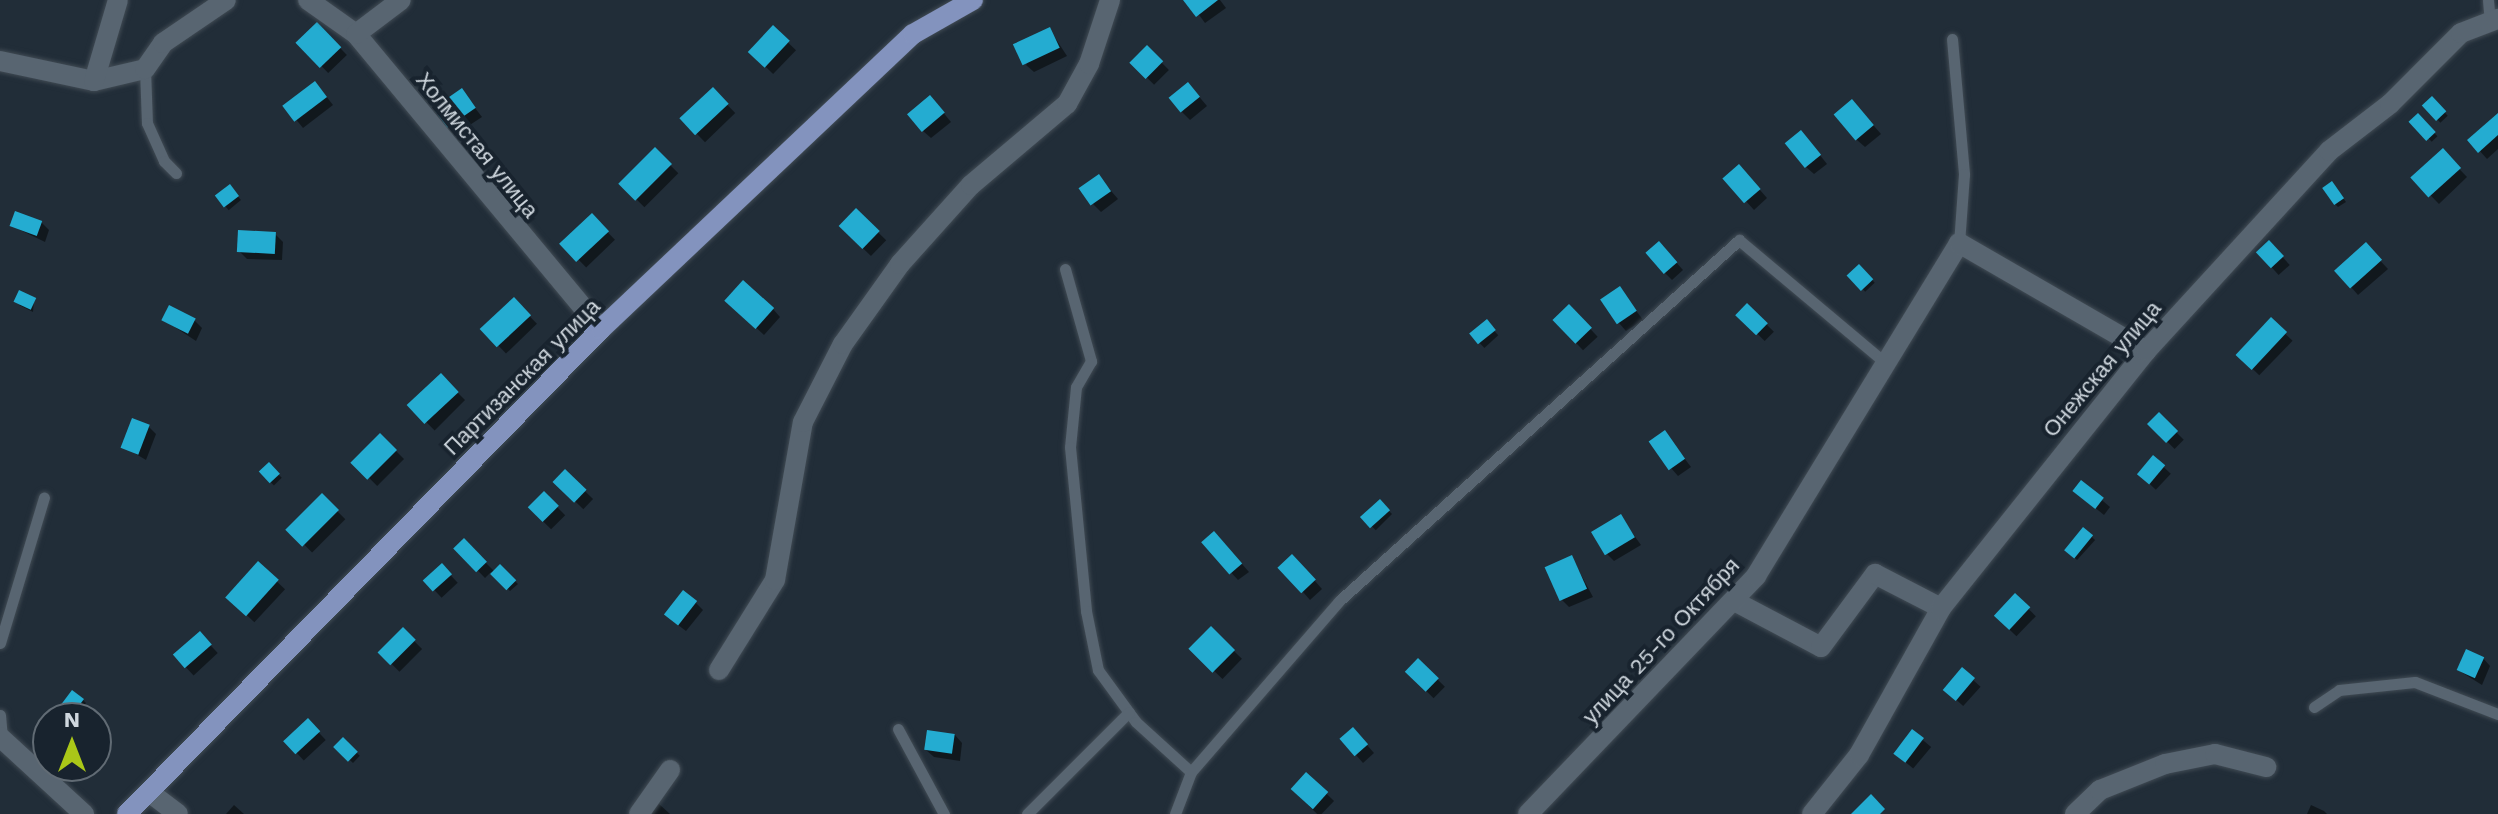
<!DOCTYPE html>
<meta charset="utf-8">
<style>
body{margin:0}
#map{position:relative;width:2498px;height:814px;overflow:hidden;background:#212d38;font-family:"Work Sans",sans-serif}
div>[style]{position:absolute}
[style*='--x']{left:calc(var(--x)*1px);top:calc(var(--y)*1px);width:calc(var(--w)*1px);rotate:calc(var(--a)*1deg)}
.shadow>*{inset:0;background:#0007;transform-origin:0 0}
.building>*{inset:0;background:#24acd1;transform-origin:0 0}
.roads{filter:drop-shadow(0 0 2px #414b54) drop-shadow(0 0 2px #414b54)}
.service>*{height:11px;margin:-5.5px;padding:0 5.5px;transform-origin:5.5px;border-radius:5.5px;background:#586571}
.minor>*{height:20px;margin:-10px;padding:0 10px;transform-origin:10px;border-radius:10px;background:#586571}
.primary>*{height:20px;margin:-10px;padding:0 10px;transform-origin:10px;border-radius:10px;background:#8393be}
span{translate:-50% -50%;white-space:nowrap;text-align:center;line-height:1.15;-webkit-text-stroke:8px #18232e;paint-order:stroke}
.street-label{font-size:22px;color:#cfd7de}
.north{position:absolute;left:32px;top:702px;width:80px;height:80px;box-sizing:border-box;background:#18232e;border:2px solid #616b74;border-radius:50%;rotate:0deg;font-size:22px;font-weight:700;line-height:32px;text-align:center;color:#cfd7de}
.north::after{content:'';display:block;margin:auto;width:28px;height:36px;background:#aac718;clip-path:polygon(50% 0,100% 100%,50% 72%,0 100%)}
</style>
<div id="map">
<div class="shadow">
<i style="clip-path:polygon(1188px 0,1220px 0,1226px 8px,1205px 23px)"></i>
<i style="left:317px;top:24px;width:43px;height:26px;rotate:46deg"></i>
<i style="left:773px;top:28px;width:32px;height:33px;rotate:44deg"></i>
<i style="clip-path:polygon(1050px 30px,1067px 56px,1034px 72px,1026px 65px)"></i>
<i style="left:1147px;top:48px;width:31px;height:21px;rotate:45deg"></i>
<i style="left:713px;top:90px;width:32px;height:42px;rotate:46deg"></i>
<i style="clip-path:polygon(322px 91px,333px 105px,303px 128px,285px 106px)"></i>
<i style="clip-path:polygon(462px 91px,482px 117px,456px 134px,448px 127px)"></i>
<i style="clip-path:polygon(1196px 93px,1207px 106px,1190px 120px,1182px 112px)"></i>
<i style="left:2432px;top:99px;width:23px;height:10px;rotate:47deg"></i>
<i style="clip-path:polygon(937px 105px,951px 122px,931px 138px,923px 131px)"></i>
<i style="clip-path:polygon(1860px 110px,1881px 134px,1865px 147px,1857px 140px)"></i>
<i style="left:2418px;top:116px;width:28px;height:8px;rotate:46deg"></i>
<i style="clip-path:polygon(2498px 116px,2498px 149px,2487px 159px,2470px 140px)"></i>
<i style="clip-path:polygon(1808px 140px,1827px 164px,1814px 174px,1806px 167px)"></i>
<i style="left:655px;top:150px;width:33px;height:48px;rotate:45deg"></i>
<i style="left:2442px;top:151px;width:36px;height:39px;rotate:46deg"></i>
<i style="clip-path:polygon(1746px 174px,1767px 198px,1754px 210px,1725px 178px)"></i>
<i style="clip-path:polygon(1106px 185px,1118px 199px,1101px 212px,1093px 204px)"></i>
<i style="left:230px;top:187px;width:17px;height:16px;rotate:50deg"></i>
<i style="clip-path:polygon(2335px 187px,2346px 202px,2338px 207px,2335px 204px)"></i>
<i style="left:856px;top:211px;width:42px;height:22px;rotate:44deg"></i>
<i style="left:592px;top:216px;width:33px;height:40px;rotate:46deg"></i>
<i style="clip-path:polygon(41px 222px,49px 230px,45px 242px,12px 226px)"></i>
<i style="clip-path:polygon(275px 234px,283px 242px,282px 260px,247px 259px,239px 251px)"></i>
<i style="left:2269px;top:242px;width:31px;height:15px;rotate:48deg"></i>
<i style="clip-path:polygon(1666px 251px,1683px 270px,1672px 280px,1665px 273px)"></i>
<i style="clip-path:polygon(2373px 253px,2388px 269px,2358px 295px,2351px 287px)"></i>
<i style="left:1859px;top:266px;width:23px;height:13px;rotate:47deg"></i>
<i style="clip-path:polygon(1620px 289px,1643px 320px,1626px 331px,1619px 323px)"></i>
<i style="clip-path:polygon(34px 300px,33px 312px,19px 305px)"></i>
<i style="left:514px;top:300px;width:33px;height:43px;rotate:46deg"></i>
<i style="left:1747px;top:305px;width:38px;height:13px;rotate:45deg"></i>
<i style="left:1569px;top:306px;width:42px;height:20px;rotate:47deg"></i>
<i style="clip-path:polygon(735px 308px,773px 309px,780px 317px,764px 335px)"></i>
<i style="clip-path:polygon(164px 320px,195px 321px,202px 328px,196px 341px)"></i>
<i style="left:2271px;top:320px;width:30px;height:48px;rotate:44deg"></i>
<i style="left:1486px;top:322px;width:18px;height:19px;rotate:47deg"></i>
<i style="left:441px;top:376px;width:34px;height:43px;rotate:45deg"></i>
<i style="left:2159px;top:415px;width:35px;height:13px;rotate:45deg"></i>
<i style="clip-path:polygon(148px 426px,156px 434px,146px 460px,124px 447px)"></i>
<i style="clip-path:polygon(1665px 433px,1691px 467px,1678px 476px,1671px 468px)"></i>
<i style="left:380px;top:435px;width:34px;height:38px;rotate:45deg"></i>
<i style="left:2154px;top:458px;width:23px;height:22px;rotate:43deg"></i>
<i style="left:269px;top:465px;width:18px;height:11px;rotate:45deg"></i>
<i style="left:565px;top:472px;width:39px;height:14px;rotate:44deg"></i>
<i style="clip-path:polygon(2082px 483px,2110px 507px,2104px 515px,2083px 498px)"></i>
<i style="left:544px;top:494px;width:30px;height:20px;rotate:45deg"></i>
<i style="left:322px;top:496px;width:33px;height:47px;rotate:45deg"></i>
<i style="left:1380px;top:502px;width:17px;height:23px;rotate:45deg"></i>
<i style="clip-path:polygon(1620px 516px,1641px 545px,1614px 561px,1607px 554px)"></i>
<i style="left:2084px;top:530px;width:15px;height:27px;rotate:42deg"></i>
<i style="clip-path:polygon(464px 541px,495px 572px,500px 567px,518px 584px,510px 591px,491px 572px,485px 578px,456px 548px)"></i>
<i style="clip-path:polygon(1222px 541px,1249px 572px,1238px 580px,1204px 543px)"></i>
<i style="clip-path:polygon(1572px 558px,1593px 597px,1569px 607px,1561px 599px)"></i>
<i style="left:258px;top:564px;width:37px;height:45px;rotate:43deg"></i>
<i style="clip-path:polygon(1300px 564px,1322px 589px,1310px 600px,1303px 592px)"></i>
<i style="left:442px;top:566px;width:23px;height:22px;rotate:47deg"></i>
<i style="left:2015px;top:596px;width:29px;height:28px;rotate:44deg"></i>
<i style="clip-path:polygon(695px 602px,703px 610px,686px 631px,674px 622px)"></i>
<i style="left:1211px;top:629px;width:43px;height:28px;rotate:44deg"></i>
<i style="left:403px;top:630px;width:27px;height:32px;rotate:45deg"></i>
<i style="left:200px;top:634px;width:26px;height:33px;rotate:47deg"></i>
<i style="clip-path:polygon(2483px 658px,2490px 666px,2482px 685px,2458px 670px)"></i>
<i style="left:1418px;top:660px;width:38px;height:16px;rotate:45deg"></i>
<i style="left:1962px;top:670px;width:25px;height:26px;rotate:42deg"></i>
<i style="clip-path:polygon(83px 700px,86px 703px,74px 718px,60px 709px)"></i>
<i style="left:308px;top:721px;width:26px;height:30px;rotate:47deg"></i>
<i style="left:1912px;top:731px;width:25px;height:28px;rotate:40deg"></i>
<i style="clip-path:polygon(955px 735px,962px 743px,960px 761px,934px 757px,926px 750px)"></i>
<i style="clip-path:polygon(1360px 737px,1374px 753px,1363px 763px,1356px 755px)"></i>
<i style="left:343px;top:740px;width:23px;height:10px;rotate:43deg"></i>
<i style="left:1306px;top:774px;width:39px;height:21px;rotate:44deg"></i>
<i style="clip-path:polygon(659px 804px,670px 814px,650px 814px)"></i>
<i style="clip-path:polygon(234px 805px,244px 814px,226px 814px)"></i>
<i style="clip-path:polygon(2311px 805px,2324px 811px,2327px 814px,2307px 814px)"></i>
</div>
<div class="building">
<i style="clip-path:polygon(1183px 0,1218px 0,1196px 17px)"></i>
<i style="left:317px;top:22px;width:35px;height:30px;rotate:46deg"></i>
<i style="left:773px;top:25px;width:23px;height:37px;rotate:43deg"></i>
<i style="left:1050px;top:27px;width:23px;height:41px;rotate:65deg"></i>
<i style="left:1147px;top:45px;width:23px;height:25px;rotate:45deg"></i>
<i style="left:315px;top:81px;width:20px;height:41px;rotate:53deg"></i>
<i style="left:1188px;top:82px;width:19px;height:25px;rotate:51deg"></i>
<i style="left:713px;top:87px;width:23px;height:46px;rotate:47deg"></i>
<i style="left:462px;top:88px;width:24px;height:35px;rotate:55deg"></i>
<i style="left:930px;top:95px;width:23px;height:30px;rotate:50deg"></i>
<i style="left:2432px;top:96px;width:21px;height:14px;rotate:47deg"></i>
<i style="left:1852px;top:99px;width:34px;height:24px;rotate:50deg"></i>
<i style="left:2418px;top:113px;width:26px;height:13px;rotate:47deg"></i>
<i style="clip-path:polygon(2498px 113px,2498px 135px,2478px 153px,2467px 140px)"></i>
<i style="left:1801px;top:130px;width:32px;height:21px;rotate:51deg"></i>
<i style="left:655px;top:147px;width:24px;height:52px;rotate:45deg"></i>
<i style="left:2443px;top:148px;width:27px;height:44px;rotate:48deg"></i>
<i style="left:1739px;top:164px;width:33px;height:22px;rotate:49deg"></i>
<i style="left:1099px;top:174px;width:21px;height:25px;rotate:55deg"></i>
<i style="left:2332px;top:181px;width:21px;height:12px;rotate:55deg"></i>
<i style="left:230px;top:184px;width:15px;height:19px;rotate:53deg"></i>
<i style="left:856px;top:208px;width:33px;height:25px;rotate:44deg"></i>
<i style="left:15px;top:211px;width:29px;height:16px;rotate:20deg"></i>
<i style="left:592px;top:213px;width:25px;height:45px;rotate:47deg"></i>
<i style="left:238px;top:230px;width:38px;height:22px;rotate:3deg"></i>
<i style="left:2269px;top:240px;width:22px;height:18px;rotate:47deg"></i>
<i style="left:1659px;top:241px;width:28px;height:18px;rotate:49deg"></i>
<i style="left:2366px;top:242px;width:24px;height:43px;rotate:48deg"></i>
<i style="left:1859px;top:264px;width:21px;height:17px;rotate:47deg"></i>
<i style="left:743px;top:280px;width:42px;height:28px;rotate:42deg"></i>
<i style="left:1620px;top:286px;width:30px;height:24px;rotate:56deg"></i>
<i style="left:19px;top:290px;width:19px;height:13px;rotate:25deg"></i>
<i style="left:514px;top:297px;width:25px;height:47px;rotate:47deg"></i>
<i style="left:1747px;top:303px;width:29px;height:17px;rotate:44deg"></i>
<i style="left:1569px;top:304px;width:33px;height:23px;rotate:46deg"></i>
<i style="left:169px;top:305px;width:30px;height:17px;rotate:27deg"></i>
<i style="left:2271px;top:317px;width:22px;height:52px;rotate:43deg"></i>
<i style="left:1487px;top:319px;width:14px;height:23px;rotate:51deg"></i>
<i style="left:441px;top:373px;width:26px;height:47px;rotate:47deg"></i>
<i style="left:2159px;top:412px;width:27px;height:17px;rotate:45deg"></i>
<i style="left:132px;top:418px;width:19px;height:32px;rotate:21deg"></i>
<i style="left:1665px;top:430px;width:35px;height:20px;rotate:55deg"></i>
<i style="left:380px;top:433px;width:24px;height:42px;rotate:45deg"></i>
<i style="left:2153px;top:455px;width:16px;height:25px;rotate:40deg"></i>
<i style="left:269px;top:462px;width:16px;height:14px;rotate:47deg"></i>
<i style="left:565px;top:469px;width:30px;height:18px;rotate:44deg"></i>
<i style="left:2081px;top:480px;width:29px;height:14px;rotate:38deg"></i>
<i style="left:544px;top:491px;width:21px;height:23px;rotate:45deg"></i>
<i style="left:322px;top:493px;width:24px;height:52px;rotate:45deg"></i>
<i style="left:1380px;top:499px;width:15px;height:27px;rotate:48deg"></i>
<i style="left:1621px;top:514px;width:27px;height:35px;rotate:59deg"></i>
<i style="left:2083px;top:527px;width:13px;height:30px;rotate:39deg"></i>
<i style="left:1214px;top:531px;width:43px;height:17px;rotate:49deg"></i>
<i style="left:464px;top:538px;width:33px;height:15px;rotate:46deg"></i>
<i style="left:1292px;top:554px;width:35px;height:20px;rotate:47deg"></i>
<i style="left:1572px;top:555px;width:37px;height:30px;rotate:66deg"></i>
<i style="left:258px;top:561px;width:28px;height:49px;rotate:42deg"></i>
<i style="left:442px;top:563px;width:15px;height:26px;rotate:48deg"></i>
<i style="left:500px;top:564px;width:23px;height:14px;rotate:45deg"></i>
<i style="left:683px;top:590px;width:18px;height:31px;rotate:38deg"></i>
<i style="left:2015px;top:593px;width:21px;height:31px;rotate:43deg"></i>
<i style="left:1211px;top:626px;width:34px;height:32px;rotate:45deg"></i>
<i style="left:403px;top:627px;width:18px;height:36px;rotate:45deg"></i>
<i style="left:200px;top:631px;width:18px;height:36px;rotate:49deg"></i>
<i style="left:2466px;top:649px;width:20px;height:23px;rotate:24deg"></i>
<i style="left:1418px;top:658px;width:29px;height:19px;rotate:44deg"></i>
<i style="left:1962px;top:667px;width:17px;height:30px;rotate:40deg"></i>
<i style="left:72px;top:690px;width:15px;height:24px;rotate:37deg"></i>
<i style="left:308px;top:718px;width:18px;height:34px;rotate:47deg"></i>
<i style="left:1353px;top:727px;width:23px;height:18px;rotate:49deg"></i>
<i style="left:1912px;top:729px;width:15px;height:31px;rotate:37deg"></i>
<i style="left:927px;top:730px;width:28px;height:20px;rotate:8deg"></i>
<i style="left:343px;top:737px;width:21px;height:14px;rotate:45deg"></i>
<i style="left:1306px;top:772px;width:30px;height:23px;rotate:42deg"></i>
<i style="clip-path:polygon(1871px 794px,1885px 809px,1880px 814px,1851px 814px)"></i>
</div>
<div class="roads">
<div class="service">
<i style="--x:2488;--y:0;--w:21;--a:85"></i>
<i style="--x:1952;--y:39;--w:136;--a:84.9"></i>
<i style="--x:1964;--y:174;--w:69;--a:94.1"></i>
<i style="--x:145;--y:69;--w:54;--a:87.9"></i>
<i style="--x:147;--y:123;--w:42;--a:65.9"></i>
<i style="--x:164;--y:161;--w:17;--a:45"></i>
<i style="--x:1065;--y:269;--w:96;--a:74.2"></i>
<i style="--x:1091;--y:361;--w:30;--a:120"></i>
<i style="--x:1076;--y:387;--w:60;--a:95.7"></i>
<i style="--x:1070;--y:447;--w:165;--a:84.4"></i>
<i style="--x:1086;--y:611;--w:60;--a:78.5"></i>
<i style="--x:1098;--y:670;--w:64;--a:53.8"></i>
<i style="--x:1136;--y:722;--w:74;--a:42.3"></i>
<i style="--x:1191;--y:772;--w:45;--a:110.9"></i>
<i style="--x:0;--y:643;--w:152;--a:-73.2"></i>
<i style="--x:2314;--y:707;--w:30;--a:-34"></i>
<i style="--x:2339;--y:690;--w:76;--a:-6"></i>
<i style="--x:2415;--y:682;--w:89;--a:21.1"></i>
<i style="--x:0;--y:715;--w:24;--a:85"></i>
<i style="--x:898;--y:729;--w:97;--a:61.6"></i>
<i style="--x:1191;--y:772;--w:226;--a:-49.1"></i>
<i style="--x:1339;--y:601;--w:539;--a:-42.07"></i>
<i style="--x:1739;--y:240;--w:193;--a:40"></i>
<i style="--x:1027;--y:814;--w:144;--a:-45"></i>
</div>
<div class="minor">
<i style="--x:308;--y:0;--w:59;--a:35.3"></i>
<i style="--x:356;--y:34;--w:383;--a:50.3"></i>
<i style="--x:356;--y:34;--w:56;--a:-37.1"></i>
<i style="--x:0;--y:61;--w:96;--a:12"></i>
<i style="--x:94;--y:81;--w:52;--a:-13.2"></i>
<i style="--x:145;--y:69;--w:32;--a:-55"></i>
<i style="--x:163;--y:43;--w:76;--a:-34.3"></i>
<i style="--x:94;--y:81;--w:84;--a:-73.5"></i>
<i style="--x:1736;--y:602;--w:96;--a:27.9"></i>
<i style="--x:1821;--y:647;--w:91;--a:-53.5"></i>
<i style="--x:1875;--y:574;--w:74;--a:27.3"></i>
<i style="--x:719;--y:670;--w:106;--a:-58.1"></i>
<i style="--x:775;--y:580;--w:160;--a:-80"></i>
<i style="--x:803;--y:422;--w:88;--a:-62.9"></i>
<i style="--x:843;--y:344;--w:98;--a:-54.5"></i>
<i style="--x:900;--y:264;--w:106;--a:-48.1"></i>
<i style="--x:971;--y:185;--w:126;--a:-40.2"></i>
<i style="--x:1067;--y:104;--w:46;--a:-61.2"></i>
<i style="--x:1089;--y:64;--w:67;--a:-71.8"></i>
<i style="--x:0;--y:737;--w:114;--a:42.5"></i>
<i style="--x:149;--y:792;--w:36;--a:37"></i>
<i style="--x:639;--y:814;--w:54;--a:-54.8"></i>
<i style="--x:1528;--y:814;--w:330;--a:-46.2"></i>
<i style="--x:1756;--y:576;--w:390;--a:-58.6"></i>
<i style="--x:1959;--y:243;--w:216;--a:30"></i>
<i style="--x:1812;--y:814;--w:75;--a:-51.5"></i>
<i style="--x:1859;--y:755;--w:168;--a:-60.8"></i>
<i style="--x:1941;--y:608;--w:329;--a:-51.4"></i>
<i style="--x:2146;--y:351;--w:271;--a:-47.5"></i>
<i style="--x:2329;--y:151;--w:77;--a:-37.6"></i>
<i style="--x:2390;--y:104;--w:100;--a:-45"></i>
<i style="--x:2461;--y:33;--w:40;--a:-21"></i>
<i style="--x:2075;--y:814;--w:35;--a:-44"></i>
<i style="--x:2100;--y:790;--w:70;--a:-21.8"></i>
<i style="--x:2165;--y:764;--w:51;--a:-11.3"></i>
<i style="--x:2215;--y:754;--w:53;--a:14.3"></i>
</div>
<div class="primary">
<i style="--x:127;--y:814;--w:678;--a:-45.66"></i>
<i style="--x:601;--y:329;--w:429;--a:-43.4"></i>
<i style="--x:913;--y:34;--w:69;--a:-29.5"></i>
</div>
</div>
<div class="street-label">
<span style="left:477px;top:145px;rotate:51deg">Холмистая улица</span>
<span style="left:2102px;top:369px;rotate:-50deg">Онежская улица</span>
<span style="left:522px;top:377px;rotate:-45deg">Партизанская улица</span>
<span style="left:1661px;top:641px;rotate:-47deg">улица 25-го Октября</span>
</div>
<div class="north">N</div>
</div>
